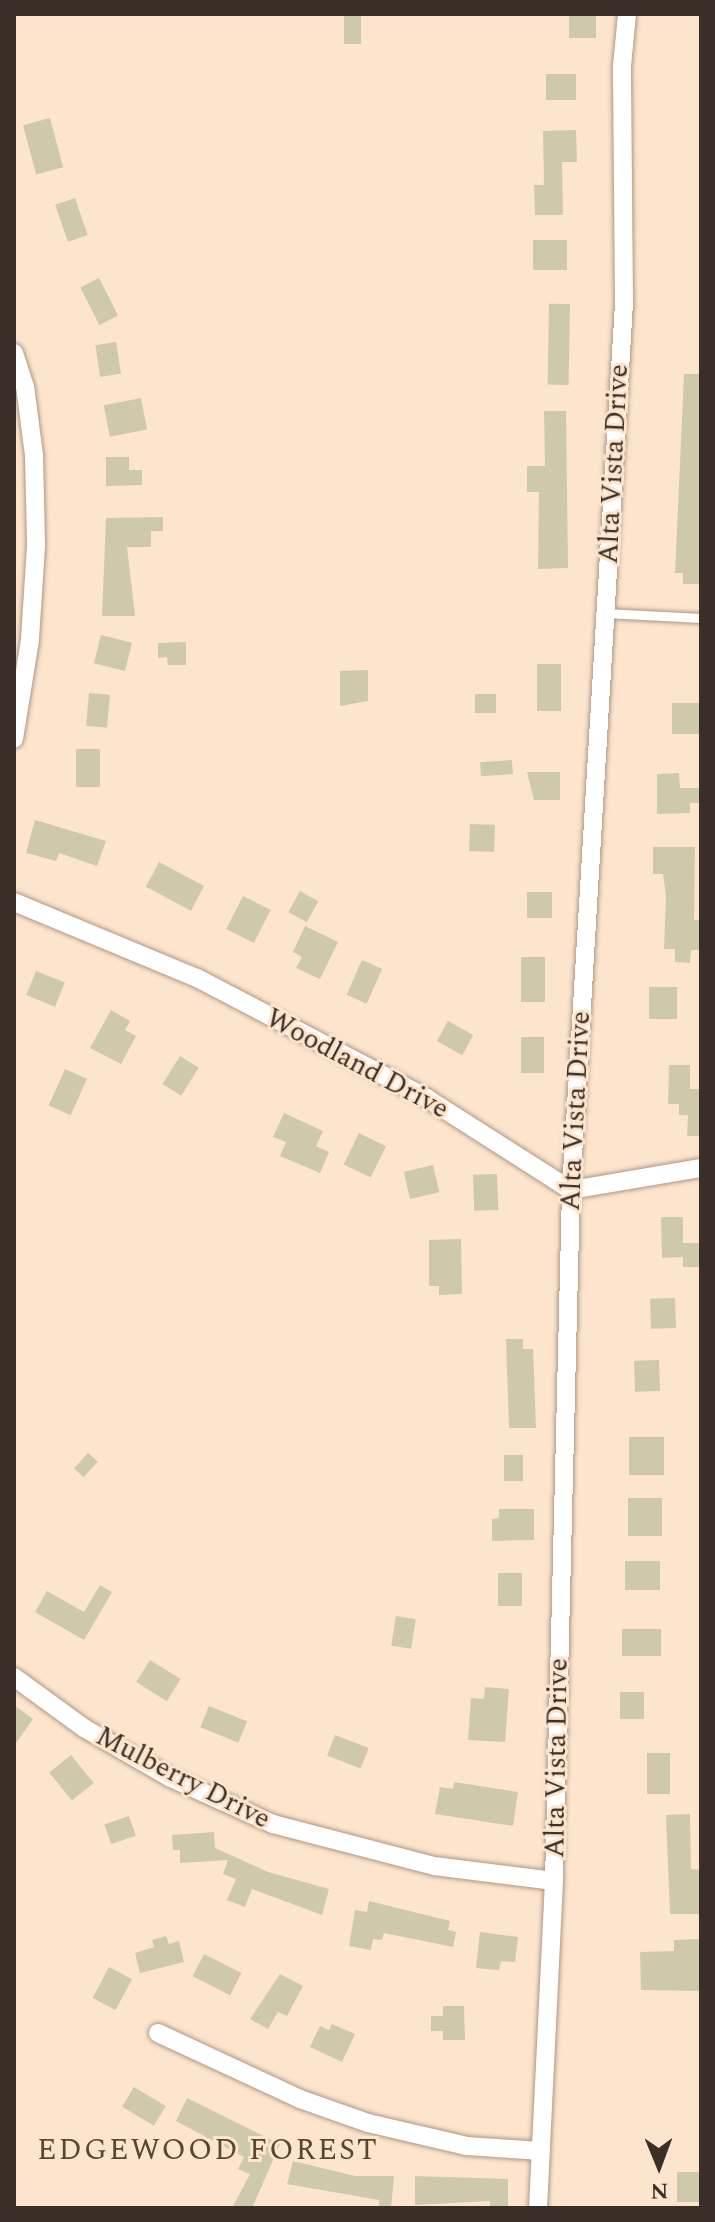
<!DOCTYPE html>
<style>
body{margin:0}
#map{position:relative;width:715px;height:2222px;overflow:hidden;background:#fde4cd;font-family:Spectral,serif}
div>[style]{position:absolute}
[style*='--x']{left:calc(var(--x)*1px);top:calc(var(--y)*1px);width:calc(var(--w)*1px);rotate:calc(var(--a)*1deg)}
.building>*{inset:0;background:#cfc9ab;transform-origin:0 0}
.roads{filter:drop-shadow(0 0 2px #ae9782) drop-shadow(0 0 2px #ae9782)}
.lane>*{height:9px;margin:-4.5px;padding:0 4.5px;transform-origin:4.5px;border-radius:4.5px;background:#fff}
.street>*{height:18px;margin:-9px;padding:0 9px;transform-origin:9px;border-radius:9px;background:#fff}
span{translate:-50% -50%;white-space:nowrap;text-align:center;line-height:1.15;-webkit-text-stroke:6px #fde4cd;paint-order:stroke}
.street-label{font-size:28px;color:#392f26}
.neighbourhood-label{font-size:30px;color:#594532;letter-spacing:2px}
.frame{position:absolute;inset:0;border:16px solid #392f26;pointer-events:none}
.north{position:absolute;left:619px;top:2126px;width:80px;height:80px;-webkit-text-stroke:6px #fde4cd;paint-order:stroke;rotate:179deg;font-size:22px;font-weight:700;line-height:32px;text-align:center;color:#392f26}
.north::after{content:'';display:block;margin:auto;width:28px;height:36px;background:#392f26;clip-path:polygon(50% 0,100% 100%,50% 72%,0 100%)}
</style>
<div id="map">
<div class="building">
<i style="left:344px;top:14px;width:17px;height:30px"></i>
<i style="left:569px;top:14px;width:27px;height:24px"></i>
<i style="left:546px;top:74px;width:30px;height:26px"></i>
<i style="left:50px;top:118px;width:51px;height:28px;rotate:75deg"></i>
<i style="clip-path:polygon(576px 130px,577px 162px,562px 162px,563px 215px,535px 215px,534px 185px,544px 185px,543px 131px)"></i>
<i style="left:75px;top:198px;width:39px;height:21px;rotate:71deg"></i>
<i style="left:567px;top:240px;width:30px;height:34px;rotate:90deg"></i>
<i style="left:99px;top:278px;width:42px;height:21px;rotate:63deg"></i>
<i style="left:570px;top:304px;width:81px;height:21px;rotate:91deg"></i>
<i style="left:116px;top:342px;width:32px;height:21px;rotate:81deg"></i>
<i style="clip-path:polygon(684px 374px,701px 374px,701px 584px,683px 584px,683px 573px,675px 573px)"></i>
<i style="left:141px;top:398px;width:32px;height:38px;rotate:79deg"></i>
<i style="clip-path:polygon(544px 411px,566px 411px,568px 568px,538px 569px,539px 492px,527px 492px,527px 466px,545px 466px)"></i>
<i style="clip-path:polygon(106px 457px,129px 457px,129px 470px,142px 470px,142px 485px,106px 486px)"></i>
<i style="clip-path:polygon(163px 517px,163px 531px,151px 531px,151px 547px,127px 547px,135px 616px,102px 616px,106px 518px)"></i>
<i style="left:101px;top:635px;width:32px;height:29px;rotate:14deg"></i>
<i style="clip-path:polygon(186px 642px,186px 665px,168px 665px,167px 657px,158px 658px,158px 643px)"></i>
<i style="left:537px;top:664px;width:24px;height:47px"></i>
<i style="clip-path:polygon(368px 670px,368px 701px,340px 706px,340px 671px)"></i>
<i style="left:89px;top:693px;width:21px;height:33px;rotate:5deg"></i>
<i style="left:475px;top:694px;width:21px;height:19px"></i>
<i style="left:672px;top:703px;width:29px;height:31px"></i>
<i style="left:76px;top:749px;width:24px;height:38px"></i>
<i style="left:512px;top:760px;width:14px;height:32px;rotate:86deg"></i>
<i style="clip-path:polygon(527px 772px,560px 772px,560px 800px,534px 800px)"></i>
<i style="clip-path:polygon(679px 773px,680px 788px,701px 788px,701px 803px,690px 803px,690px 813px,657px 814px,657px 774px)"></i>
<i style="clip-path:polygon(35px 820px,106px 841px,97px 866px,59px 853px,56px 861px,26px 853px)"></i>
<i style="left:470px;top:824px;width:25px;height:27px;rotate:2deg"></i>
<i style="clip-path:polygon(653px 847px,695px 847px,694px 920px,701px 920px,701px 950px,691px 950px,690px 963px,675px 962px,675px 949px,664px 949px,666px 896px,663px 874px,653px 874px)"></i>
<i style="left:159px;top:862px;width:51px;height:28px;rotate:28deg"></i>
<i style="left:300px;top:891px;width:21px;height:24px;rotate:29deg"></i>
<i style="left:527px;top:892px;width:25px;height:26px"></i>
<i style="left:243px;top:896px;width:31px;height:37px;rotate:27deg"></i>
<i style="clip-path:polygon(305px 926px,338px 942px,320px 979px,296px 968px,302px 957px,293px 952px)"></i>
<i style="left:521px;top:957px;width:24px;height:45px"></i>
<i style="left:362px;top:960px;width:22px;height:38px;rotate:24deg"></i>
<i style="left:36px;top:971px;width:31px;height:26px;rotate:22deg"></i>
<i style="left:649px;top:987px;width:28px;height:32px"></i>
<i style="clip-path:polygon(111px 1010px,130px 1021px,125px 1030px,136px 1036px,121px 1064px,90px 1048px)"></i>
<i style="left:448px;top:1021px;width:29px;height:23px;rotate:29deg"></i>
<i style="left:521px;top:1037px;width:23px;height:36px"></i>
<i style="left:180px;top:1056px;width:22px;height:33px;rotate:32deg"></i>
<i style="clip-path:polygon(669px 1065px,690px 1065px,690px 1089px,701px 1089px,700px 1136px,687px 1136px,688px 1115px,679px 1115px,679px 1104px,668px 1104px)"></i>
<i style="left:65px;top:1069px;width:24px;height:40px;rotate:24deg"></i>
<i style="clip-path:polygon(284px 1113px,323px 1131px,316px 1146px,329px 1152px,320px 1173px,280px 1156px,286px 1142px,273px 1137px)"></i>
<i style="left:359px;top:1133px;width:30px;height:35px;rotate:26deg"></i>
<i style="left:433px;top:1165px;width:28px;height:30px;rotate:77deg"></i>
<i style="left:497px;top:1174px;width:36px;height:24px;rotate:88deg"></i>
<i style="clip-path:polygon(661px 1217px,683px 1217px,683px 1243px,701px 1243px,701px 1267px,683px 1267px,683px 1257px,662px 1258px)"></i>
<i style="clip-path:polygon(461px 1239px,462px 1294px,439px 1295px,439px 1286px,429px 1286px,429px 1240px)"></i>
<i style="left:675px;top:1298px;width:30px;height:25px;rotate:88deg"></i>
<i style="clip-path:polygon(506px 1339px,523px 1339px,523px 1349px,533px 1349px,536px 1428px,509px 1428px)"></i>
<i style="left:659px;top:1360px;width:31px;height:25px;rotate:88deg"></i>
<i style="left:629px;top:1437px;width:35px;height:38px"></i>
<i style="left:88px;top:1453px;width:13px;height:21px;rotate:42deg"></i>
<i style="left:504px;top:1455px;width:19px;height:26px"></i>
<i style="left:628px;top:1498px;width:34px;height:38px"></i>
<i style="clip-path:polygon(499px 1509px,534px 1509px,534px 1540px,492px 1541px,492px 1519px,499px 1518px)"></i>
<i style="left:660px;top:1561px;width:29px;height:35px;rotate:90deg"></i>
<i style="left:522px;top:1573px;width:33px;height:24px;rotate:90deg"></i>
<i style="clip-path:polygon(100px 1585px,112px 1592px,84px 1640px,35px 1612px,47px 1591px,84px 1612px)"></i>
<i style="left:396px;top:1616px;width:20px;height:30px;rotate:9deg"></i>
<i style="left:661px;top:1629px;width:27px;height:39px;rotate:90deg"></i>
<i style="left:150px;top:1660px;width:36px;height:26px;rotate:32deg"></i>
<i style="clip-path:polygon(485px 1687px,509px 1689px,505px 1742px,468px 1740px,471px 1698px,484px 1699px)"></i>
<i style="left:620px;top:1692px;width:24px;height:27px"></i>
<i style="clip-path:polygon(14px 1705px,33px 1719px,14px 1746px)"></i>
<i style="left:209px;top:1706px;width:41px;height:23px;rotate:22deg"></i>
<i style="left:335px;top:1735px;width:36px;height:22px;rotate:21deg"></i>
<i style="left:647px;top:1753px;width:23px;height:41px"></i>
<i style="left:71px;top:1755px;width:36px;height:28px;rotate:51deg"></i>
<i style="clip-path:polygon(454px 1782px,518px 1792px,513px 1826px,435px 1814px,440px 1787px,453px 1789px)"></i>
<i style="clip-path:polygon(690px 1814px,691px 1869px,701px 1870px,701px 1914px,670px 1914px,666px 1815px)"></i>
<i style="left:129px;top:1816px;width:21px;height:26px;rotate:71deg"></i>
<i style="clip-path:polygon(214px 1832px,215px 1848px,268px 1872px,329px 1889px,322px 1915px,252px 1889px,245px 1907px,227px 1900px,236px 1879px,223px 1874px,228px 1860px,180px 1863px,180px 1850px,173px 1850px,172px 1835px)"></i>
<i style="clip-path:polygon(369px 1901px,450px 1921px,448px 1930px,456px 1932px,453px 1947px,384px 1933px,382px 1940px,373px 1939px,371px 1950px,349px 1946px,355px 1910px,367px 1912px)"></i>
<i style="clip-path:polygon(480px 1932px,518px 1937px,515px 1962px,501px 1961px,499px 1970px,476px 1968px)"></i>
<i style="clip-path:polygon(166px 1936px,169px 1944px,179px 1941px,184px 1962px,140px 1973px,135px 1953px,154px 1947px,152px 1940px)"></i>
<i style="clip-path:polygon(701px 1939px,701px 1991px,641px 1990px,640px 1952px,674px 1951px,674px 1940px)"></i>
<i style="left:204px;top:1954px;width:42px;height:25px;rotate:27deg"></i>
<i style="left:109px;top:1967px;width:26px;height:35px;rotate:28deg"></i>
<i style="clip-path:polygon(280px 1974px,303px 1986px,287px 2016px,278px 2012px,268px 2029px,250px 2019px)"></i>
<i style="clip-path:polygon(443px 2006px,464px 2006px,465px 2040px,443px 2040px,443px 2031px,431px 2031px,431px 2016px,443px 2016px)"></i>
<i style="clip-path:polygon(332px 2024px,355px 2034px,342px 2062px,310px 2047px,320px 2026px,329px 2030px)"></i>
<i style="left:134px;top:2087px;width:37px;height:23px;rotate:31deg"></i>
<i style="clip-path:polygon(187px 2098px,280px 2144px,252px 2208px,232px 2208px,250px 2174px,238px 2169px,244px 2157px,176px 2121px)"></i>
<i style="clip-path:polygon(293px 2161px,355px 2176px,394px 2176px,391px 2208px,379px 2208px,379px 2200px,287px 2184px)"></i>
<i style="left:677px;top:2172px;width:24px;height:30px"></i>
<i style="clip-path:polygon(415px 2176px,508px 2179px,508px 2208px,490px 2208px,490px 2201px,415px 2205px)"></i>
</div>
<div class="roads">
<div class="lane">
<i style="--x:605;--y:613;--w:96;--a:3"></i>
</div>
<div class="street">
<i style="--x:14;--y:353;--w:35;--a:72"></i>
<i style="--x:25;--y:386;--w:70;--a:82.6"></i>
<i style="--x:34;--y:455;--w:91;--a:88.7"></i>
<i style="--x:36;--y:546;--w:94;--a:93.7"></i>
<i style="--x:30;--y:640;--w:100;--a:99.2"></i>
<i style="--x:14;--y:902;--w:198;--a:22.6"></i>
<i style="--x:197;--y:978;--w:261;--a:27.6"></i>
<i style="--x:428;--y:1099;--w:169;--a:32.5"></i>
<i style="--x:571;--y:1190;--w:132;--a:-9.6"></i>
<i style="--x:14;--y:1677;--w:87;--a:36.1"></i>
<i style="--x:84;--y:1728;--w:100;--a:29.9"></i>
<i style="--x:171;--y:1778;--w:112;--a:24.3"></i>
<i style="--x:273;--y:1824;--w:166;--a:14.6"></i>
<i style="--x:434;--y:1866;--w:121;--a:7.1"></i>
<i style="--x:158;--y:2033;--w:157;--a:24.9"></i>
<i style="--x:300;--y:2099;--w:72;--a:19.4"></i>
<i style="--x:368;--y:2123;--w:102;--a:13.1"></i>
<i style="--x:467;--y:2146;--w:74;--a:3.9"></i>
<i style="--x:538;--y:2208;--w:327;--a:-87.2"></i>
<i style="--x:554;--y:1881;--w:691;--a:-88.59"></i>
<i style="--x:571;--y:1190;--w:889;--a:-86.58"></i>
<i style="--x:624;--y:303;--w:237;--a:-90.5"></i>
<i style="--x:622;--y:66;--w:52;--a:-84.5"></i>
</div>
</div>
<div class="street-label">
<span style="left:614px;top:464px;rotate:-87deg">Alta Vista Drive</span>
<span style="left:357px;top:1064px;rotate:28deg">Woodland Drive</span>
<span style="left:576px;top:1111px;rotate:-87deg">Alta Vista Drive</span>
<span style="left:557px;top:1758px;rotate:-89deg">Alta Vista Drive</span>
<span style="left:183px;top:1778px;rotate:27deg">Mulberry Drive</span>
</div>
<div class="neighbourhood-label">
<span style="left:208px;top:2150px">EDGEWOOD FOREST</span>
</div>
<div class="frame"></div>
<div class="north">N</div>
</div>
